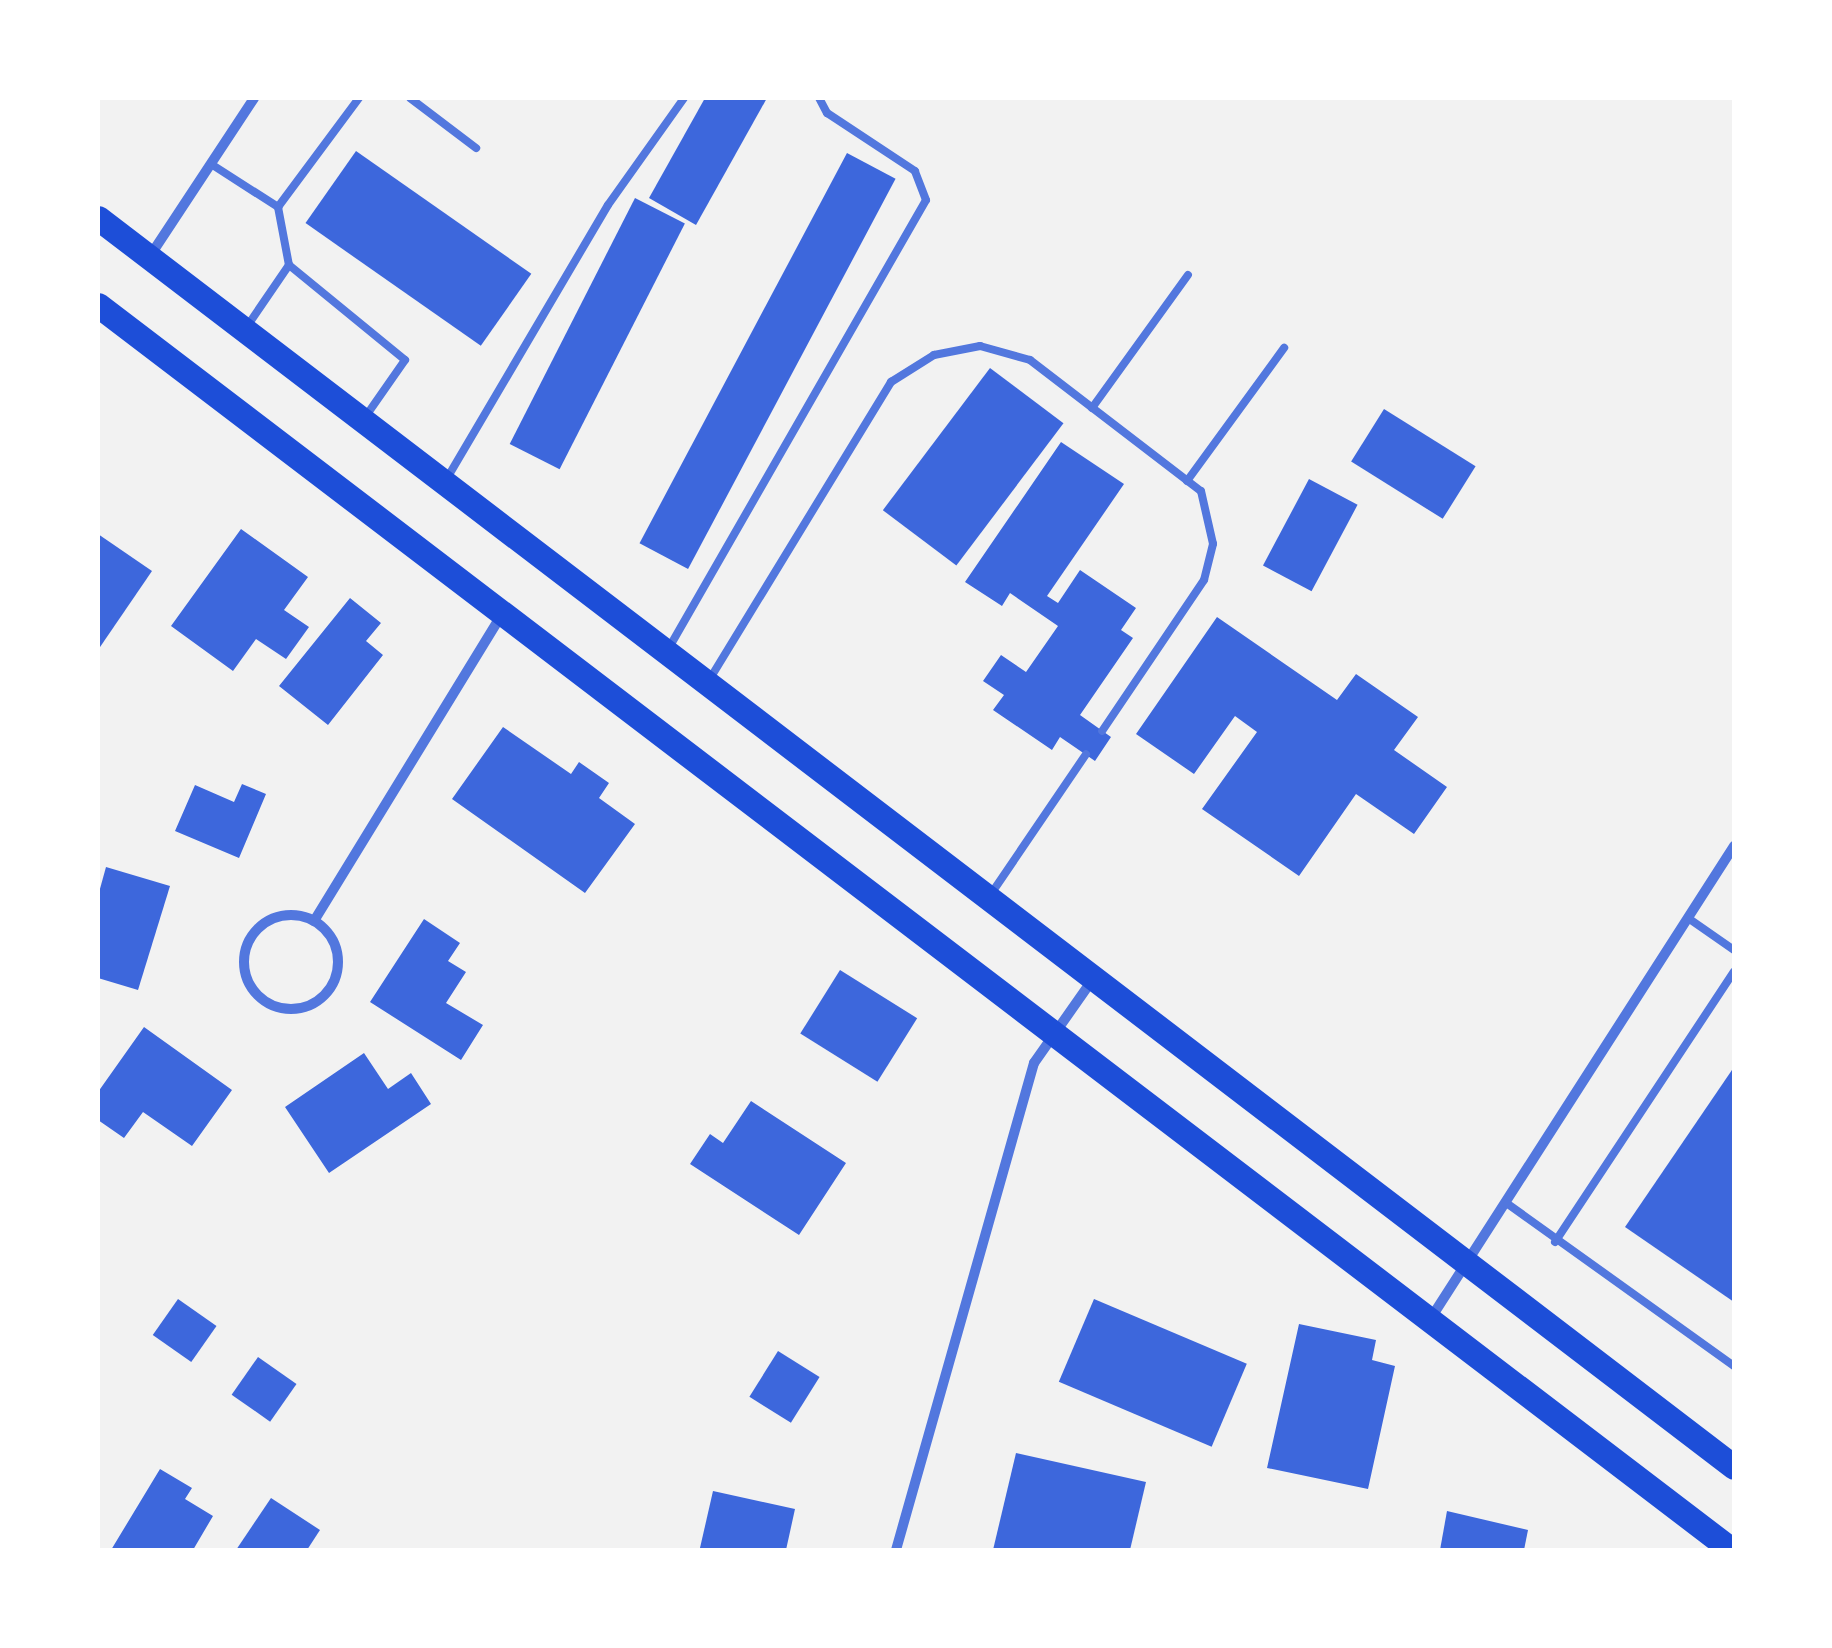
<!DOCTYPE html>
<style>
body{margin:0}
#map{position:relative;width:1832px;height:1648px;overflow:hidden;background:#f2f2f2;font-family:Cabin,sans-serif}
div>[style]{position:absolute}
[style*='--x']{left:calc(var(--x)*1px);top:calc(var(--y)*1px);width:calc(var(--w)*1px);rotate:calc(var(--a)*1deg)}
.building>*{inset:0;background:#3d67dc;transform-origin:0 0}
.service>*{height:8px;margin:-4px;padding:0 4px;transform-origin:4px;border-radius:4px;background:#5277de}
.minor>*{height:10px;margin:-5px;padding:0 5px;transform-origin:5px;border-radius:5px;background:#5277de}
.minor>.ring{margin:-5px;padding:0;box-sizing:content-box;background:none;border:10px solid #5277de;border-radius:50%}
.primary>*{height:25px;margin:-12.5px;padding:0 12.5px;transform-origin:12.5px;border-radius:12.5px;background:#1d4ed8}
span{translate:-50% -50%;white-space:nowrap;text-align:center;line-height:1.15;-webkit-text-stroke:8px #fff;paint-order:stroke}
.frame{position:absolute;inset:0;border:100px solid #fff;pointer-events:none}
</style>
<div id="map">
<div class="building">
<i style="clip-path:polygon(705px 98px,767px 98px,696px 225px,649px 198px)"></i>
<i style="left:356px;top:151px;width:214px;height:88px;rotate:35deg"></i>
<i style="left:847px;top:153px;width:55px;height:442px;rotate:28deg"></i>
<i style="left:635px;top:198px;width:56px;height:276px;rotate:27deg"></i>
<i style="left:990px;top:368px;width:92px;height:178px;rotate:37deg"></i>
<i style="left:1384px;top:409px;width:108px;height:62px;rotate:32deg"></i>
<i style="clip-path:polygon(1061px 442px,1124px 484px,1047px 596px,1058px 603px,1080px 570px,1136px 608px,1121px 630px,1133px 638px,1080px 715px,1111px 737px,1095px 761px,1060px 737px,1052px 750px,993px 710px,1004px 695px,983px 681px,1001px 655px,1026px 672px,1058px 626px,1010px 593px,1002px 606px,965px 582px)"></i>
<i style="left:1309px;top:479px;width:55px;height:98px;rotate:28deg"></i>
<i style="clip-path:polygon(241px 529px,308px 577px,284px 610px,309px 627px,286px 659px,256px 639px,233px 671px,171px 626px)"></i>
<i style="clip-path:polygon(98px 534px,152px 571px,98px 650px)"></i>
<i style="clip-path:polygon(350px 598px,381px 623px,366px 641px,383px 655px,328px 725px,279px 686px)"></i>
<i style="clip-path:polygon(1217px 617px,1337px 700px,1356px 674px,1418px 717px,1394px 750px,1447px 787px,1414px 834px,1356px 794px,1299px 876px,1202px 809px,1257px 732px,1235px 716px,1194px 774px,1136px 734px)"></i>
<i style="clip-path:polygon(503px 727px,571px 774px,579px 762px,609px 783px,599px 798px,635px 824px,585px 893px,452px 799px)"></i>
<i style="clip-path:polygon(242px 784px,266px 794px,239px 858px,175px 831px,195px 785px,234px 802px)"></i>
<i style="clip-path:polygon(106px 867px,170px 886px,138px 990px,98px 978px,98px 896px)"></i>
<i style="clip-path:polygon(424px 919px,460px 943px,448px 961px,466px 972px,446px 1003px,483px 1025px,461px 1060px,370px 1002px)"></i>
<i style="left:840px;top:970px;width:91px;height:75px;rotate:32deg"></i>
<i style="clip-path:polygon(144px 1027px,232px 1090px,192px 1146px,143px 1112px,124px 1138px,98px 1120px,98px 1092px)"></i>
<i style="clip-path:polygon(364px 1053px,388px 1089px,411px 1073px,431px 1104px,329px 1173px,285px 1107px)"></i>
<i style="clip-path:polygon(1734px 1067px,1734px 1302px,1625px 1227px)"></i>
<i style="clip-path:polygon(751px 1101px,846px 1163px,799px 1235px,690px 1164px,710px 1134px,723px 1143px)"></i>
<i style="left:178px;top:1299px;width:47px;height:44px;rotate:35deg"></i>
<i style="left:1094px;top:1299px;width:166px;height:90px;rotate:23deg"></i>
<i style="clip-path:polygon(1299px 1324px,1376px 1340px,1372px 1360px,1395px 1366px,1368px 1489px,1267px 1468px)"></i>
<i style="left:778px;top:1351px;width:49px;height:54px;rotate:32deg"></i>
<i style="left:258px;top:1357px;width:47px;height:46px;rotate:35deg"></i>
<i style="clip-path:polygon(1016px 1453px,1146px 1482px,1130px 1550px,993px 1550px)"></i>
<i style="clip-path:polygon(160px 1469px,192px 1488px,185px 1499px,213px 1516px,193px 1550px,111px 1550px)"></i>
<i style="clip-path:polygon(713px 1491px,795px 1509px,786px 1550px,700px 1548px)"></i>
<i style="clip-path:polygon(271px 1498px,320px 1530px,307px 1550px,236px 1550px)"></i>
<i style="clip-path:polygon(1447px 1511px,1528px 1530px,1524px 1550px,1440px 1550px)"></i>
</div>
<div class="service">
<i style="--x:410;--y:98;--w:83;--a:37.1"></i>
<i style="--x:211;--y:164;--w:80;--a:32.7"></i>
<i style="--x:278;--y:207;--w:59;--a:79.3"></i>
<i style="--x:278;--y:207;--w:136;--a:-53.4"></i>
<i style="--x:248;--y:325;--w:73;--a:-55.7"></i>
<i style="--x:289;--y:265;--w:150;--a:39.3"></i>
<i style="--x:405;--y:360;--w:68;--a:124.9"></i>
<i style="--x:1092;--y:408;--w:164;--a:-54.2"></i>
<i style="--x:446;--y:480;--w:319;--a:-59.5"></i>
<i style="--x:608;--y:205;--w:131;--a:-54.6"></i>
<i style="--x:1187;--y:481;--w:165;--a:-53.9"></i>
<i style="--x:670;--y:646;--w:514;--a:-60.14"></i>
<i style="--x:926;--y:200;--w:31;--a:-111"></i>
<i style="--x:915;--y:171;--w:105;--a:-146.6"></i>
<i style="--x:827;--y:113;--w:17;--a:-118"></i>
<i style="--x:711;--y:677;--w:346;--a:-58.6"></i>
<i style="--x:891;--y:382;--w:51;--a:-32.1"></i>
<i style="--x:934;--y:355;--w:47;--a:-11.1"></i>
<i style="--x:980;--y:346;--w:52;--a:15.6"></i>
<i style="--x:1030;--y:360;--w:215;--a:37.5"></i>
<i style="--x:1201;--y:491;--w:54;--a:77.2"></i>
<i style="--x:1213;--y:544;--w:37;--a:104"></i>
<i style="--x:1204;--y:580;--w:182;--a:124"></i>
<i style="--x:991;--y:894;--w:169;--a:-55.8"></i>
<i style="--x:1688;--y:918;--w:56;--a:34.8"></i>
<i style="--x:1505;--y:1202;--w:282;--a:35.6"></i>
<i style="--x:1555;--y:1242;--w:324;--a:-56.5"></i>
</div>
<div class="minor">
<i style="--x:150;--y:256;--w:189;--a:-56.6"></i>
<i class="ring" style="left:244px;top:915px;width:84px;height:84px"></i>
<i style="--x:314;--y:921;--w:361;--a:-58.5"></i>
<i style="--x:1431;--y:1318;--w:561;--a:-57.3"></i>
<i style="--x:896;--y:1550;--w:506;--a:-74.18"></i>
<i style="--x:1034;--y:1063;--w:103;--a:-54.9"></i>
</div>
<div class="primary">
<i style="--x:98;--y:218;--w:2058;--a:37.36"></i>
<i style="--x:98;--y:305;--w:2054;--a:37.31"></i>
</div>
<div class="frame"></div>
</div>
